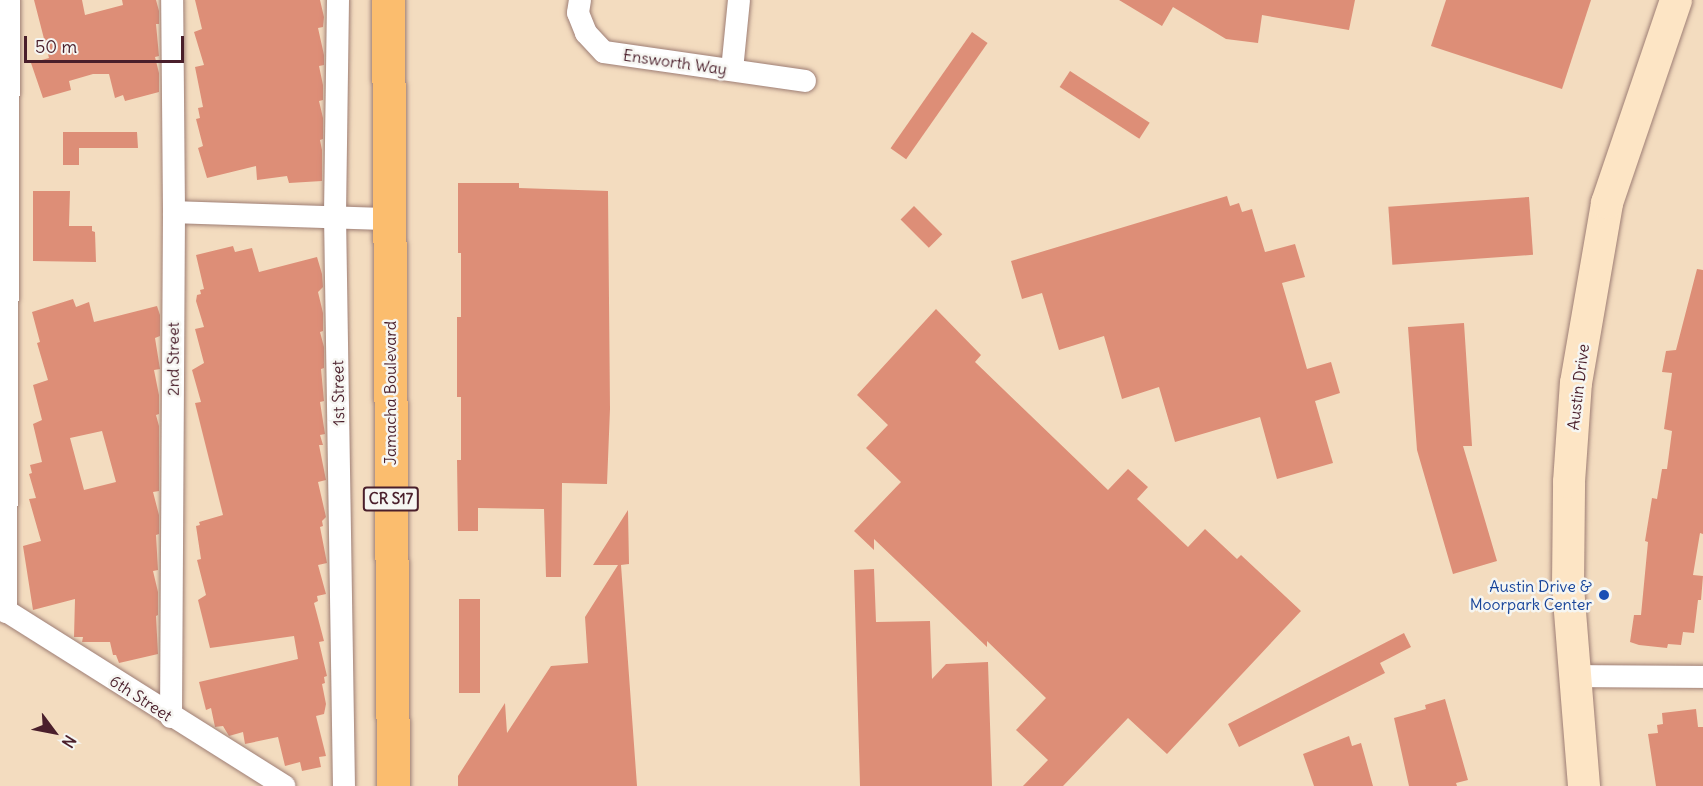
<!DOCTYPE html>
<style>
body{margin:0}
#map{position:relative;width:1703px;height:786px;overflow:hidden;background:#f3dcbf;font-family:Delius,sans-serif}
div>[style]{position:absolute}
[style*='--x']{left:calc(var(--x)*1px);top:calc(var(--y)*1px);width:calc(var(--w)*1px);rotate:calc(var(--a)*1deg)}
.building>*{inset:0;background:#dd8e77;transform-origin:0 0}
.roads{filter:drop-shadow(0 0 2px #9e7e75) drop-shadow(0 0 2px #9e7e75)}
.street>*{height:22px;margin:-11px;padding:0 11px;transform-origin:11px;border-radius:11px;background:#fff}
.secondary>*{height:32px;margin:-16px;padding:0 16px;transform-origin:16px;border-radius:16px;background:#fde5c5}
.primary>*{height:33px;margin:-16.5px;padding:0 16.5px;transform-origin:16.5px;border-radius:16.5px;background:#fbbd6e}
.dots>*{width:16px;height:16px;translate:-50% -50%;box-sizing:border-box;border:3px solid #f6f6f2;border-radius:50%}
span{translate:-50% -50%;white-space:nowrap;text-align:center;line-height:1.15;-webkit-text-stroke:5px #f6f6f2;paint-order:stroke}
.shield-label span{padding:2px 4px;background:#f6f6f2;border:2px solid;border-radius:4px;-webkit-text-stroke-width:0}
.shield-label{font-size:15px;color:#4a1f2b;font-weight:700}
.street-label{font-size:16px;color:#4a1f2b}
.transit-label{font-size:16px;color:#164399}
.right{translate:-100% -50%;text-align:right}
.north{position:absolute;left:24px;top:702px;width:60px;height:60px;-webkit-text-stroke:4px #f6f6f2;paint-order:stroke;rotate:122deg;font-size:16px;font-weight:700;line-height:24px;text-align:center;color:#4a1f2b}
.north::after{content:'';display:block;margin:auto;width:21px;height:27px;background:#4a1f2b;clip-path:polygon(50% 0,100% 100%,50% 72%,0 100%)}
.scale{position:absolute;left:24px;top:36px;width:160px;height:27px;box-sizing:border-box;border:3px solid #4a1f2b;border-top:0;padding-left:8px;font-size:18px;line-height:21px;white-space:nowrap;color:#4a1f2b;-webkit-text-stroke:4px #f6f6f2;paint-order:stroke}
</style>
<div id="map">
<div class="building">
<i style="clip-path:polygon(34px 0,82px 0,85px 15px,123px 5px,122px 0,156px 0,159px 11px,159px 24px,156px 24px,159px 56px,155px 57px,159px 73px,159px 92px,125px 101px,123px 95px,115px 98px,109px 74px,93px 74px,69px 81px,71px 90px,43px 98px,31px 63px,49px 58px)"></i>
<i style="clip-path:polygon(195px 0,320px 0,324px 17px,323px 27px,318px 28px,324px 55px,324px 65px,319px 66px,323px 85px,323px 100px,319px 101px,323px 118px,323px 139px,320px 140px,322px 150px,322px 181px,289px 183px,287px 176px,257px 180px,256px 166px,207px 178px,198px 148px,203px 146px,196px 119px,200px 118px,198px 108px,203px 107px,195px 67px,204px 65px,194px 32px,202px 29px)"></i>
<i style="clip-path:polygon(1119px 0,1355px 0,1349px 30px,1262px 15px,1258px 43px,1226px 39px,1173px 7px,1162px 26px)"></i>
<i style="clip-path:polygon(1446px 0,1591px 0,1562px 89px,1431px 46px)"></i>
<i style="left:972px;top:32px;width:19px;height:142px;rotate:35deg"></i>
<i style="left:1070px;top:71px;width:95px;height:19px;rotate:33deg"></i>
<i style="clip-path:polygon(63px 132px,137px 132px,138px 148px,79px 148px,79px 165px,63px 165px)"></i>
<i style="clip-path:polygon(458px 183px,519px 183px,519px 188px,608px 191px,610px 409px,607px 484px,562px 483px,561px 577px,546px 577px,544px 509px,478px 508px,478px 531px,458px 531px,457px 460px,461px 460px,461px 397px,457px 397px,457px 317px,461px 317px,461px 253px,458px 253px)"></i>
<i style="clip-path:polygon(33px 191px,70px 191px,69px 226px,92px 226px,92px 231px,95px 232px,96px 262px,33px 261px)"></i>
<i style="clip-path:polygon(1227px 196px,1230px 206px,1239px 203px,1242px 212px,1252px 209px,1265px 252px,1295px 244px,1305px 277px,1282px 283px,1307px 369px,1331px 362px,1340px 393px,1315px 401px,1333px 463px,1277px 479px,1260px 417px,1175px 442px,1159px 387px,1122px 399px,1104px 336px,1059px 350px,1042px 293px,1022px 299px,1011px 261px)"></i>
<i style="left:1529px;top:197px;width:58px;height:141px;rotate:86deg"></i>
<i style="left:914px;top:206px;width:40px;height:19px;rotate:45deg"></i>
<i style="clip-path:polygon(233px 246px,235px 252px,252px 248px,259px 272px,317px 257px,322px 274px,323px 287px,318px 292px,323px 313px,323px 331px,320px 332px,324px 347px,324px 368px,321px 369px,324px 401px,320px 402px,325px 434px,320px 435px,323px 445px,319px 445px,326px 480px,318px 482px,326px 517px,322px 521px,323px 526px,320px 527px,327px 563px,318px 565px,326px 594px,317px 596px,318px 601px,314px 603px,324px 641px,319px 642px,327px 676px,324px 677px,325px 683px,322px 684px,326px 704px,324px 714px,316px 716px,326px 756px,319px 757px,321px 767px,302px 771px,300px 762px,285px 766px,278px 737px,245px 744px,243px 732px,229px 736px,223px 726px,215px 727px,211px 708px,206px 710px,199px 682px,298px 659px,294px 636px,210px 648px,198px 600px,206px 595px,197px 560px,201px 559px,196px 526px,200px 525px,199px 522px,223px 515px,195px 403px,201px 402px,192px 370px,204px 363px,195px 329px,204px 327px,196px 301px,197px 295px,201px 294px,200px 290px,204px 289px,196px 255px)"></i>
<i style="clip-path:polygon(1697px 269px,1703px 270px,1703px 534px,1700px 533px,1693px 575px,1703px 576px,1701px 600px,1698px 600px,1694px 633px,1683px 632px,1681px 645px,1668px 644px,1667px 648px,1639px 645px,1630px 642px,1634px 615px,1641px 615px,1648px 542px,1645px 541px,1652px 498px,1657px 499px,1662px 469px,1667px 469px,1672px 431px,1664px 429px,1672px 373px,1662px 372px,1666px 351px,1676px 350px)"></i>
<i style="clip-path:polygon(evenodd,73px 299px,76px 307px,89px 302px,94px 322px,157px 306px,160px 315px,160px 336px,155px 338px,160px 369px,154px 370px,159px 395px,159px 414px,156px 415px,159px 426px,159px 491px,153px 492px,159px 515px,159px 534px,156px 535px,158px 570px,153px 571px,158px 592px,158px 615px,156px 616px,158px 654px,119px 663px,116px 655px,113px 655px,110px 642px,82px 642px,83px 637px,74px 637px,75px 599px,33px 610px,23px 546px,41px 541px,29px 499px,36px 498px,29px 474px,32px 473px,30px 465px,42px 462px,33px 424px,42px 420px,33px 385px,48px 380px,37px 343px,40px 342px,32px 312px,73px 299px,102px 431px,116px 482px,84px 490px,70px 438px,102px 431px)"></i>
<i style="clip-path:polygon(936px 309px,981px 355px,975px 362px,1108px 490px,1128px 469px,1148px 487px,1137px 499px,1188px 547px,1205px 529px,1237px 559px,1241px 555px,1301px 611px,1167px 754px,1128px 718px,1063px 786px,1023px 786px,1048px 760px,1016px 730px,1046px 698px,987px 641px,987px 647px,874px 539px,874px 550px,854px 531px,901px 482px,866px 448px,888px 425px,857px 395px)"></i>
<i style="clip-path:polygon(1464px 323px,1472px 446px,1463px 446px,1497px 561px,1453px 574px,1417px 450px,1408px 327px)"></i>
<i style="clip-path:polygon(628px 510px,629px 564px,621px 565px,637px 786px,458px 786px,458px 776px,505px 703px,507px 733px,551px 666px,588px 663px,585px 617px,618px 565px,593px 565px)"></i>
<i style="clip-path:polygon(874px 569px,876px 622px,930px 621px,932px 679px,946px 664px,988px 662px,992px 786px,860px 786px,854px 570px)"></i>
<i style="left:480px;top:599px;width:94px;height:21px;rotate:90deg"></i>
<i style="clip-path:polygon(1404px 633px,1411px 647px,1380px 663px,1385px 673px,1239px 747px,1228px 724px)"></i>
<i style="clip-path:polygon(1445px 699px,1468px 780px,1456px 783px,1457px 786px,1409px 786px,1394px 718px,1426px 709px,1425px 705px)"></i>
<i style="clip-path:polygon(1696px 709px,1698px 727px,1703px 727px,1703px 786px,1656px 786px,1648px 734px,1658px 733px,1657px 725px,1663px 724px,1662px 713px)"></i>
<i style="clip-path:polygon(1349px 736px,1352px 746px,1361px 743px,1373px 786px,1314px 786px,1303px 754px)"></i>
</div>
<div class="roads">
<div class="street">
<i style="--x:338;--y:0;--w:215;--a:90.8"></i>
<i style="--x:335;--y:215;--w:571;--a:89.1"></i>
<i style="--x:580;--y:0;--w:13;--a:99"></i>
<i style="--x:578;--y:13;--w:22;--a:68"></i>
<i style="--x:586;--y:33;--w:26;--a:47"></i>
<i style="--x:604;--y:52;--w:203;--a:8.2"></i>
<i style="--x:732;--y:70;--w:70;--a:-84.3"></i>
<i style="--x:174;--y:212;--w:215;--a:1.9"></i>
<i style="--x:0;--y:607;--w:336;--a:32.2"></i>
<i style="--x:6;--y:612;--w:612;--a:-89.72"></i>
<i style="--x:1575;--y:676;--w:128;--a:0.4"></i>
<i style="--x:171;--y:717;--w:505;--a:-89.66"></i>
<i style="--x:174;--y:212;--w:212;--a:-90.5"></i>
</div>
<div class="secondary">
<i style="--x:1584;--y:786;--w:202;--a:-94.6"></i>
<i style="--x:1568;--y:585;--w:103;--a:-89.4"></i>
<i style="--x:1569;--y:482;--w:99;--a:-86"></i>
<i style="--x:1576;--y:383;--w:183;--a:-80.2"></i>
<i style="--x:1607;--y:203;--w:214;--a:-71.2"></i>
</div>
<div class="primary">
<i style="--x:388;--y:0;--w:786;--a:89.64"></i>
</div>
</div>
<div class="dots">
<i style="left:1604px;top:595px;background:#1a4fb4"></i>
</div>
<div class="shield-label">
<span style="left:391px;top:499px">CR S17</span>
</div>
<div class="street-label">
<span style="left:675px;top:62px;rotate:8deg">Ensworth Way</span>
<span style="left:173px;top:359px;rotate:-90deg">2nd Street</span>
<span style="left:1578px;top:387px;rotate:-83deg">Austin Drive</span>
<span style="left:338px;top:393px;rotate:-91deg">1st Street</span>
<span style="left:390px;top:393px;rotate:-90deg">Jamacha Boulevard</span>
<span style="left:141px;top:698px;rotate:33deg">6th Street</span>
</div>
<div class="transit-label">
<span class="right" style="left:1592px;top:595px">Austin Drive &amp;<br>Moorpark Center</span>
</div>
<div class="north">N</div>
<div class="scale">50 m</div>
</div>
